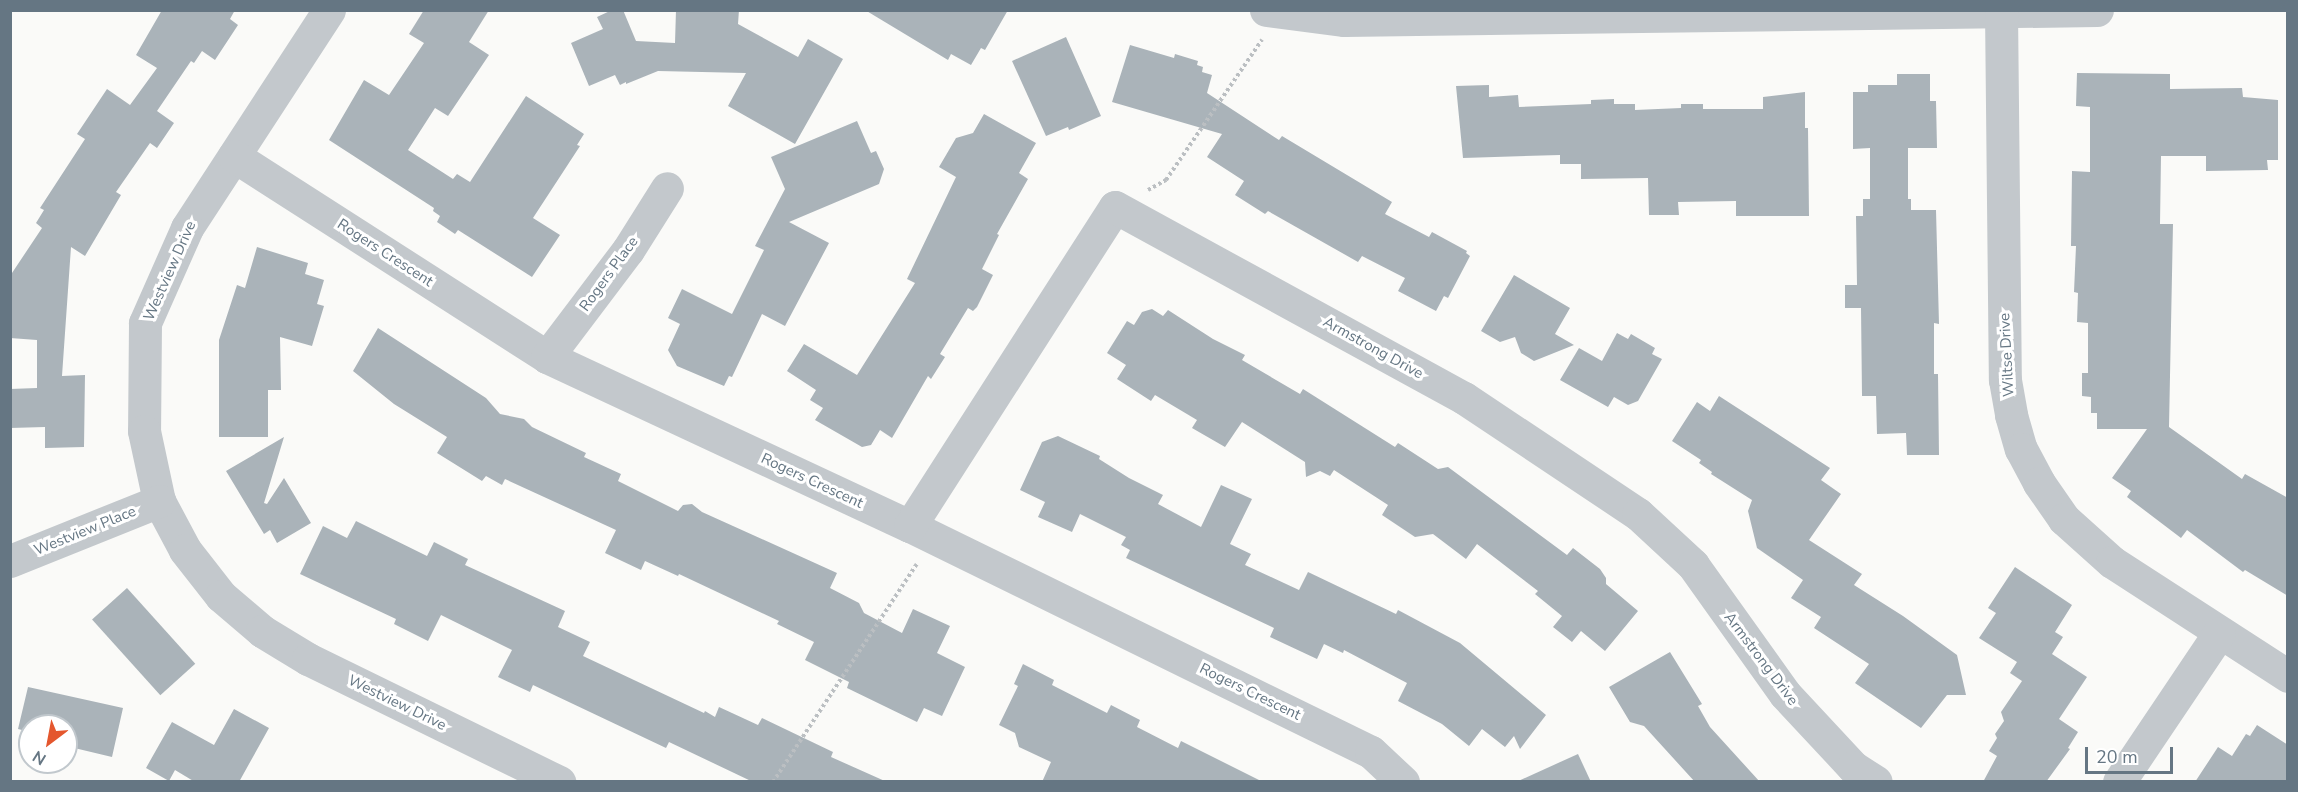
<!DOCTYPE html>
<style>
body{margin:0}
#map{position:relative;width:2298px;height:792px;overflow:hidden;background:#fafaf8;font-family:"Nunito Sans",sans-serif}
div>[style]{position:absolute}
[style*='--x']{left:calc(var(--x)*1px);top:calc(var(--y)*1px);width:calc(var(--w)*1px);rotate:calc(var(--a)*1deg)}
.building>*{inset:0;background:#aab3b9;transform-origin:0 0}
.path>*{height:4px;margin-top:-2px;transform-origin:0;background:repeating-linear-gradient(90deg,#bbbfc2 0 3px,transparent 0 6px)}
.street>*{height:33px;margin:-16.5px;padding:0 16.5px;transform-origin:16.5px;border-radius:16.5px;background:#c3c8cc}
span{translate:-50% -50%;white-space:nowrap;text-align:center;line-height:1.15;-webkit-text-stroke:6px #fff;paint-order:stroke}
.street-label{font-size:15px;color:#657683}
.frame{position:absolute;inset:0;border:12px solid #657683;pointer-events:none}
.north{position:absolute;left:18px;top:714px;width:60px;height:60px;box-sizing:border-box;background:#fff;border:2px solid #c1c8cd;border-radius:50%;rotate:212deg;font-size:16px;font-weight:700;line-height:24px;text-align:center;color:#657683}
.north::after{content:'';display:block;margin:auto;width:21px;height:27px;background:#e4572e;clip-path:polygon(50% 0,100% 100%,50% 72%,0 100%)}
.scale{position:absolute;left:2085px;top:747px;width:88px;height:27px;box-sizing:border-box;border:3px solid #657683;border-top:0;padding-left:8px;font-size:18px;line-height:21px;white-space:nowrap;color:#657683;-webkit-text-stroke:4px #fff;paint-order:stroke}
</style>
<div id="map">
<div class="building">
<i style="clip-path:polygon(162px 10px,235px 10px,230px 19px,238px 25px,215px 60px,202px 51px,194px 63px,191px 61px,157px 111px,174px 123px,157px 148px,150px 143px,116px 192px,121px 195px,85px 256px,71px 247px,62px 376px,85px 375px,84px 447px,45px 448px,45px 427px,10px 428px,10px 389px,37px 388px,37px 340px,10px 338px,10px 276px,42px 228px,36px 223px,44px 210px,40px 208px,85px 139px,77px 134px,107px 89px,130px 105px,157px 68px,136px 55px)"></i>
<i style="clip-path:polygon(424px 10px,489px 10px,469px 42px,489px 55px,448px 116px,435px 108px,408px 150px,453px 179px,457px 174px,470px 182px,526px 96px,584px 134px,577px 145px,580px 146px,533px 218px,560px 235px,532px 277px,458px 230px,455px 234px,437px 222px,440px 216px,433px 211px,434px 208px,329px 140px,364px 80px,389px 95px,424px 43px,409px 34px)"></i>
<i style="clip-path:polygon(612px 10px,623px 10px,636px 41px,675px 43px,676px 10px,739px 10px,738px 24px,798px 57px,808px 39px,843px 59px,795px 144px,728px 106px,746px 73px,658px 71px,626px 84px,626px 82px,620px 85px,615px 75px,589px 86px,571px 43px,603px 29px,597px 17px)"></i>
<i style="clip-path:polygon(865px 10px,1008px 10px,985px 50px,981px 48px,971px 65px,951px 54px,948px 60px)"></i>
<i style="clip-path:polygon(1066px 37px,1101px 116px,1069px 130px,1068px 127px,1046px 136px,1012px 61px)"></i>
<i style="clip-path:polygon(1130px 45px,1174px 58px,1175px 54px,1198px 61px,1197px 65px,1203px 67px,1202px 72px,1212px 75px,1207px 93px,1279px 140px,1282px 136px,1392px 202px,1385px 214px,1429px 237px,1432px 232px,1467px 251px,1466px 253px,1470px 256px,1448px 298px,1444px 296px,1436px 311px,1398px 291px,1405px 278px,1362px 256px,1358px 262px,1268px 211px,1265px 214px,1235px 195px,1244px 181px,1207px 157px,1222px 134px,1112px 102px)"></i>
<i style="clip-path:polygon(2077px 73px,2170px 74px,2170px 89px,2242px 88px,2243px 97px,2278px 100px,2278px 160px,2267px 160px,2268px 170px,2206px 171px,2206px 156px,2161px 156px,2160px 224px,2173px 224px,2169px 427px,2242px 479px,2245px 474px,2288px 498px,2288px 596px,2245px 570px,2243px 572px,2187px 530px,2181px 538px,2127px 497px,2131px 491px,2112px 478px,2147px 429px,2097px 429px,2097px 413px,2091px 413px,2091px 397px,2082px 396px,2082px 373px,2088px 373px,2088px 323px,2077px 322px,2078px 293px,2074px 292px,2076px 246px,2071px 246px,2072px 171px,2090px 172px,2090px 107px,2076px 106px)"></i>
<i style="clip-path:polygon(1897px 74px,1930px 74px,1930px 101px,1936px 101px,1937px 148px,1908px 148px,1908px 199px,1911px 199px,1911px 210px,1936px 210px,1939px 324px,1934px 323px,1934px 374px,1938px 374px,1939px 455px,1907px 455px,1906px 433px,1877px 434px,1876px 396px,1862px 396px,1861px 308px,1845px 308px,1845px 285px,1857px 285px,1856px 216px,1863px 216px,1863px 199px,1870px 199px,1870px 148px,1853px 149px,1853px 92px,1868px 92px,1868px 85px,1897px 85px)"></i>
<i style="clip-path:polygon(1489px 85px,1489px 97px,1518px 95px,1519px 107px,1591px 104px,1591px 100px,1614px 99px,1614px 104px,1635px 104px,1635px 110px,1681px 108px,1681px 104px,1703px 104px,1703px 109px,1763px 109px,1763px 97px,1805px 92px,1805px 128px,1808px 128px,1809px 216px,1736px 216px,1736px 201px,1678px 202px,1679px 215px,1649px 215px,1648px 178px,1581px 179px,1581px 164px,1560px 164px,1560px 155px,1463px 158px,1456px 86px)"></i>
<i style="clip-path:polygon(984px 114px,1036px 143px,1019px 173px,1028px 179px,997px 234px,999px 235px,982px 269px,993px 275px,977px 307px,973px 311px,968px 308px,940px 354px,945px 357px,931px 379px,928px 376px,892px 438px,880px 430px,871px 445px,862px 447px,815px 420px,823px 408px,810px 400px,816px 390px,787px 371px,804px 344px,857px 375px,915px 283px,907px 279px,956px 177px,939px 167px,956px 138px,973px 133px)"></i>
<i style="clip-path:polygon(857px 121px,871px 153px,876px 151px,884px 169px,879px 184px,789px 222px,829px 243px,785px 326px,762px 314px,732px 377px,729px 376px,724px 386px,677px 366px,668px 350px,680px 324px,668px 318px,682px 289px,732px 314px,764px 250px,755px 246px,785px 189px,771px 157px)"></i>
<i style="clip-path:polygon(257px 247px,308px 263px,305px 274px,324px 280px,317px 304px,324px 306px,312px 346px,280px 337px,281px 390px,268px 390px,268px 437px,219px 437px,219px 340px,237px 285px,245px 288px)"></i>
<i style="clip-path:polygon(1514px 275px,1570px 308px,1555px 334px,1574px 345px,1534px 361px,1521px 353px,1515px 337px,1500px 342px,1481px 331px)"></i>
<i style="clip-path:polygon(1152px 309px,1163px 316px,1168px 310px,1213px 339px,1245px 355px,1242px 360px,1300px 394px,1303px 389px,1395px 447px,1398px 443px,1438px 469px,1448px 467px,1567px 555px,1573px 548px,1600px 569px,1606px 578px,1606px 584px,1638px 611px,1605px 651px,1581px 631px,1572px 642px,1553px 627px,1562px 616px,1535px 594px,1538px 591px,1477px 544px,1466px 559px,1433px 534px,1415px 537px,1382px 515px,1388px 505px,1334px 470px,1330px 476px,1320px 471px,1306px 477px,1305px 462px,1242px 422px,1225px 447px,1192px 428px,1197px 420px,1155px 395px,1151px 401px,1117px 379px,1126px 365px,1107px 353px,1127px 321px,1134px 325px,1142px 312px)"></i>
<i style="clip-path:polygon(378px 328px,486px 398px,500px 414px,524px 419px,532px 427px,586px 453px,584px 457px,621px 474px,618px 481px,678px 511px,683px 505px,692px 504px,702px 512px,837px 573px,830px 588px,859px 603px,864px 613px,902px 633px,913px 609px,950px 626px,937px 653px,965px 667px,942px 716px,924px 708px,917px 722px,847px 688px,849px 682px,805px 660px,814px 642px,777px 624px,779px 621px,679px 574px,678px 576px,645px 561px,641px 570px,605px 553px,616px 530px,505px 479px,502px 485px,486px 476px,482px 481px,437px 453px,447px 437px,394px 404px,353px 371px)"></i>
<i style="clip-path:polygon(1617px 333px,1628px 339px,1631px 334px,1655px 348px,1652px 354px,1662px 359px,1638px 401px,1628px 405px,1614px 397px,1608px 407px,1560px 380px,1579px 348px,1602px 361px)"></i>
<i style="clip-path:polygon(1719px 396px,1830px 468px,1821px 480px,1841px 494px,1809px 540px,1862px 574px,1854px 585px,1903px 616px,1957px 655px,1966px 695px,1947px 695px,1921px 728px,1855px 683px,1869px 664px,1814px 628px,1821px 617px,1791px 598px,1803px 580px,1757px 548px,1748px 511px,1752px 500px,1711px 474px,1712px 472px,1699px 463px,1701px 460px,1672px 441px,1697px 402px,1710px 411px)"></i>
<i style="clip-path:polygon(1058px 436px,1100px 456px,1099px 459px,1129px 478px,1163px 495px,1158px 504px,1201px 527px,1221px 485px,1252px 499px,1230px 544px,1251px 554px,1245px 565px,1299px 590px,1308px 572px,1396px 614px,1398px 610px,1460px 643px,1546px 715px,1520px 749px,1514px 736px,1505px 747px,1482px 729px,1469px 746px,1442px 724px,1398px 701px,1407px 683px,1344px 650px,1343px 653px,1324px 644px,1317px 659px,1270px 637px,1274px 628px,1126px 558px,1130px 550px,1121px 545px,1126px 537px,1080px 514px,1072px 532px,1038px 517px,1045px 502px,1020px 490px,1042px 442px)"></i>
<i style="clip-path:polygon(284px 437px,264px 503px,267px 504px,284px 478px,311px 523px,277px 543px,270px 530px,264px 534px,226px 471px)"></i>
<i style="clip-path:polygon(356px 521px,427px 556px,434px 542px,468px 559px,465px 565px,565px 611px,558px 627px,590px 642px,583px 656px,704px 713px,705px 711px,715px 717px,719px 707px,758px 725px,762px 718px,833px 752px,831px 757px,887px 782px,753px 782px,669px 742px,666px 748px,533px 685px,530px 692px,498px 677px,512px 650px,441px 615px,428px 641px,394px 624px,396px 619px,300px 574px,323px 526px,347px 538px)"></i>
<i style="clip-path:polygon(2015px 567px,2072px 605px,2055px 632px,2063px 637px,2052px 654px,2087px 677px,2059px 719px,2078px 732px,2068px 748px,2070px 749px,2046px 782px,1983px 782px,1997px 756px,1989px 751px,1997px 738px,1995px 734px,2004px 721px,2001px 712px,2022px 681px,2010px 673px,2017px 662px,1979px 638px,1996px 613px,1988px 608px)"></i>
<i style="left:127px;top:588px;width:102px;height:47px;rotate:48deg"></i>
<i style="clip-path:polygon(1670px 652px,1702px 704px,1698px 706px,1710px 727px,1760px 782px,1695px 782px,1644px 726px,1630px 722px,1609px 687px)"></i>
<i style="clip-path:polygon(1023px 664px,1054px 680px,1052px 685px,1107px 713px,1111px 705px,1140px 720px,1137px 727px,1178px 748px,1181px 741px,1263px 782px,1042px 782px,1051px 762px,1019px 747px,1015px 733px,999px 725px,1018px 686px,1014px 684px)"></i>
<i style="clip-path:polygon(28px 687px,123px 708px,112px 757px,66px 746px,66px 726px,30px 726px,30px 732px,18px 729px)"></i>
<i style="clip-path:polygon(234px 709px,269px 728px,239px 782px,195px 782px,175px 770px,169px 781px,146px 768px,172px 722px,214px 745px)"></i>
<i style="clip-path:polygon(2257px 725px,2288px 745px,2288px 782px,2195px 782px,2218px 747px,2232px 756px,2246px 734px,2250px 736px)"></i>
<i style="clip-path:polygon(1578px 754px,1591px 782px,1516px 782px)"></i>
</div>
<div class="path">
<i style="--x:1148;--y:190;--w:21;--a:-29"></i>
<i style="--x:1166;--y:180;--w:170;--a:-55.6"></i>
<i style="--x:773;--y:782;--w:261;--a:-56.6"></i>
</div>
<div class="street">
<i style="--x:329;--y:10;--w:260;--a:123.1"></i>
<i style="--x:187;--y:228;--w:104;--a:113.9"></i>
<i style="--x:145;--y:323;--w:108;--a:90.5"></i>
<i style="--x:144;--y:431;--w:72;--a:77.9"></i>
<i style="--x:159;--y:501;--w:55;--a:62"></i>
<i style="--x:185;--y:550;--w:58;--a:52"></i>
<i style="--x:221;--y:596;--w:54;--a:40.5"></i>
<i style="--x:262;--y:631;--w:54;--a:31.3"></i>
<i style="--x:308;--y:659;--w:280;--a:26.1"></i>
<i style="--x:1266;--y:10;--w:79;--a:7.3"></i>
<i style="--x:1344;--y:20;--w:753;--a:-0.76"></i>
<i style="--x:2001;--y:10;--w:370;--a:89.4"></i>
<i style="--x:2005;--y:380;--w:36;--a:80"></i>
<i style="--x:2011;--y:415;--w:35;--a:74"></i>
<i style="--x:2021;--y:449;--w:38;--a:62"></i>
<i style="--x:2039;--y:483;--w:44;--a:55.2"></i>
<i style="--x:2064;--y:519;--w:64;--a:41.9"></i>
<i style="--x:2112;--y:562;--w:210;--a:32.9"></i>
<i style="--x:234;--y:156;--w:372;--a:32.7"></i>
<i style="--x:547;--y:357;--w:400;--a:25"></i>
<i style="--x:910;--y:526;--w:513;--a:26.12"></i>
<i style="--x:1371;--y:752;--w:44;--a:43.2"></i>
<i style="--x:547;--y:357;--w:134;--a:-52.9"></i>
<i style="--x:628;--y:250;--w:73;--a:-57.8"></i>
<i style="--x:910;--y:526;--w:379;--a:-57.3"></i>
<i style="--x:1115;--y:207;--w:398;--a:28.7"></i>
<i style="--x:1464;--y:398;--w:209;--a:33.7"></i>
<i style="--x:1638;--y:514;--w:75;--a:42.8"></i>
<i style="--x:1693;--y:565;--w:158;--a:54.5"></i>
<i style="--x:1785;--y:694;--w:100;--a:47"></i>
<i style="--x:1853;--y:767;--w:27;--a:33"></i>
<i style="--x:10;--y:561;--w:161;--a:-21.9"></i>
<i style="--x:2119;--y:782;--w:179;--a:-56.1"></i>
</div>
<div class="street-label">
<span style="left:385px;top:253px;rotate:33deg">Rogers Crescent</span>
<span style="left:170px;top:271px;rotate:-66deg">Westview Drive</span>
<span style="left:609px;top:274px;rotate:-54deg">Rogers Place</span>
<span style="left:1373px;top:348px;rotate:29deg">Armstrong Drive</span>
<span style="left:2007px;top:355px;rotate:-93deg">Wiltse Drive</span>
<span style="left:812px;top:481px;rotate:25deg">Rogers Crescent</span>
<span style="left:85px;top:531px;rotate:-22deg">Westview Place</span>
<span style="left:1761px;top:659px;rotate:53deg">Armstrong Drive</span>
<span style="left:1250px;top:692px;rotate:26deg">Rogers Crescent</span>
<span style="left:397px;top:703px;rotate:26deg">Westview Drive</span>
</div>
<div class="frame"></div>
<div class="north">N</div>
<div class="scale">20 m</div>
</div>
